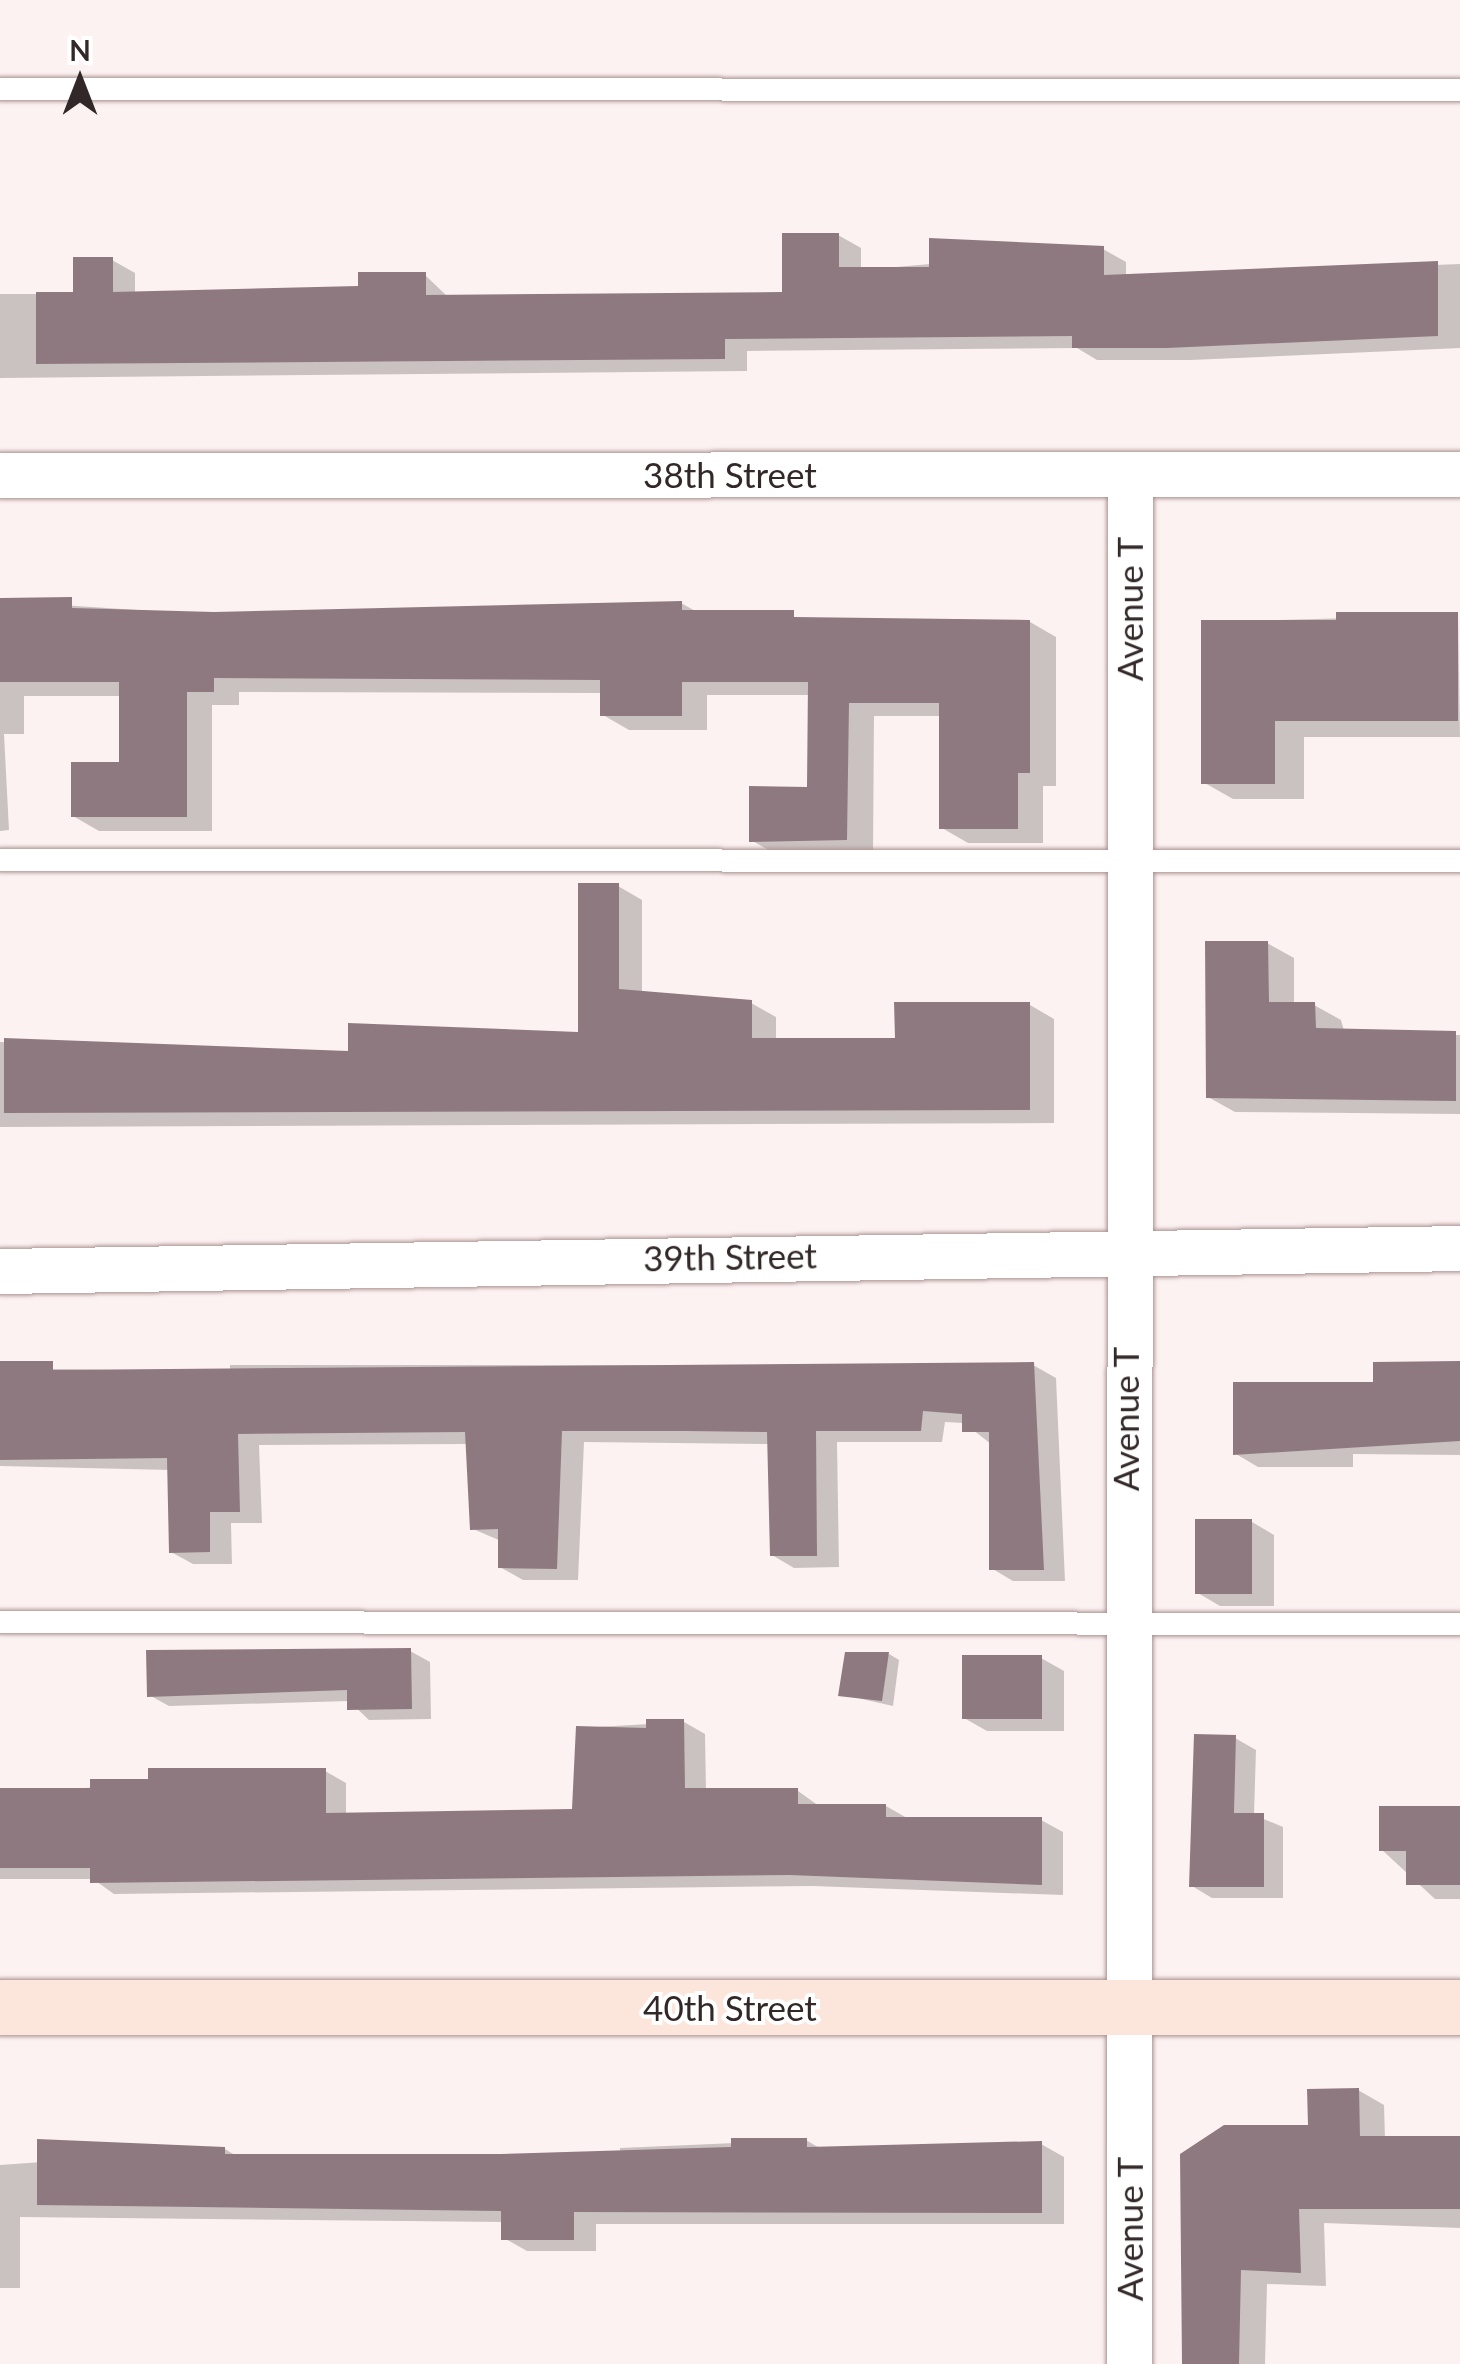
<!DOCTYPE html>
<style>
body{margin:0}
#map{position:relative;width:1460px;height:2364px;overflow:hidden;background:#fdf2f2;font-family:Lato,sans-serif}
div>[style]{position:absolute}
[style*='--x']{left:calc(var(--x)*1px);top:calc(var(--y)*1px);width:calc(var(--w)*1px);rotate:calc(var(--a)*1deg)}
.shadow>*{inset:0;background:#0003}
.building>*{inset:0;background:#8f7980;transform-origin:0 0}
.roads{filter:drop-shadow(0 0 2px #aa9291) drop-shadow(0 0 2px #aa9291)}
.lane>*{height:22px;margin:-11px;padding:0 11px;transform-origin:11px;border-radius:11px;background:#fff}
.street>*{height:45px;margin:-22.5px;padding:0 22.5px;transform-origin:22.5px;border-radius:22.5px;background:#fff}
.secondary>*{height:55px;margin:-27.5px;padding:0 27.5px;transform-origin:27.5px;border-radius:27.5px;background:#fce5da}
span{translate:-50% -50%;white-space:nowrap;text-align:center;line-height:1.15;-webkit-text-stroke:8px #fff;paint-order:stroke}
.street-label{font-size:35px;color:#322828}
.north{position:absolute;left:30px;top:30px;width:100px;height:100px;-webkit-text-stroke:8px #fff;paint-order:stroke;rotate:0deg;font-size:28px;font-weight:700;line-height:40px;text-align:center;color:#322828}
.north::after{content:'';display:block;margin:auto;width:35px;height:45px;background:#322828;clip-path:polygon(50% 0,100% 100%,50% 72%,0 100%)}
</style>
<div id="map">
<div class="shadow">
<i style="clip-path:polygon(838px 235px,861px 248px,861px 270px,1103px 249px,1126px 262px,1126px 277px,1460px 264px,1460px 348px,1191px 360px,1097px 360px,1077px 348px,747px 351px,747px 371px,0 378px,0 294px,76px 294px,112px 260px,135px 273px,135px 294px,361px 288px,425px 275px,448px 297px,784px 294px)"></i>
<i style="clip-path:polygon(0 601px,214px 615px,681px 603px,697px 612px,807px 620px,1030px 622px,1056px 637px,1056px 786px,1043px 786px,1043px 843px,968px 843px,942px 828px,942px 716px,874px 716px,873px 854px,777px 855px,751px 840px,809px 790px,810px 695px,707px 695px,707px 730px,629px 730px,603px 715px,603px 693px,239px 692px,239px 705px,212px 705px,212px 831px,99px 831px,73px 816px,122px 764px,122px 696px,24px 696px,24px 734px,4px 734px,9px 830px,0 831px)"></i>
<i style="clip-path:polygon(1458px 615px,1460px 737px,1304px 737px,1304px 799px,1233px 799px,1203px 782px,1203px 622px)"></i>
<i style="clip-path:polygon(618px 886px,642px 900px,642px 994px,751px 1003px,776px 1017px,776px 1041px,898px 1041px,1030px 1005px,1054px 1019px,1054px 1123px,0 1127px,0 1042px,351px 1054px,580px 1035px)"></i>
<i style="clip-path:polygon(1267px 943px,1294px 958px,1294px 1005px,1314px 1005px,1341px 1020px,1345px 1034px,1460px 1035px,1460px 1114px,1235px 1112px,1208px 1097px)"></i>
<i style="clip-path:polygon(230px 1365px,1033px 1365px,1056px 1378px,1065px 1581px,1013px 1581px,991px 1568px,991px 1444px,964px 1423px,945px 1422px,942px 1442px,837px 1442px,839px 1567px,794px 1568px,772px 1555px,770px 1444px,584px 1442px,578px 1580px,523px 1580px,500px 1567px,501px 1541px,473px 1529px,468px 1444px,259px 1445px,262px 1523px,231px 1523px,232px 1564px,193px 1564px,171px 1552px,170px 1470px,0 1466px,0 1368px,230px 1372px)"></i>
<i style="clip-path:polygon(1460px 1366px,1460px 1455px,1353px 1454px,1353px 1467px,1258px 1467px,1236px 1454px,1376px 1384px)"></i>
<i style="clip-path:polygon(1252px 1522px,1274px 1535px,1274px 1606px,1220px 1606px,1198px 1593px)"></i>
<i style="clip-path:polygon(410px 1651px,430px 1662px,431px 1719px,369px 1720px,349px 1701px,169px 1706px,149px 1695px)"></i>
<i style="clip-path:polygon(889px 1654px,899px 1660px,893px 1706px,840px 1694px)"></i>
<i style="clip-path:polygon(1041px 1658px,1064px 1671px,1064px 1731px,987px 1731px,964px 1718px)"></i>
<i style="clip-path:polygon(684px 1722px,705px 1734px,706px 1791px,798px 1791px,819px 1806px,886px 1806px,907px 1818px,1041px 1820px,1063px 1832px,1063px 1895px,813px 1886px,114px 1894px,93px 1879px,0 1879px,0 1794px,325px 1771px,346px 1783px,346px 1815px,574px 1812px,579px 1728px)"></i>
<i style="clip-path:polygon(1235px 1738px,1256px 1750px,1254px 1815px,1283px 1827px,1283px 1898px,1212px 1898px,1192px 1886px)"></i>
<i style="clip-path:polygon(1460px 1809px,1460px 1899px,1435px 1899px,1381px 1849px)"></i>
<i style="clip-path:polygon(1358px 2090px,1384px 2105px,1385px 2139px,1460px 2141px,1460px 2228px,1324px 2223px,1326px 2286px,1267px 2284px,1265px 2364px,1185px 2364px,1310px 2127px)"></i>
<i style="clip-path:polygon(806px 2140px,821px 2149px,1041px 2144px,1064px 2157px,1064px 2224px,596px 2224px,596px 2251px,527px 2251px,504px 2238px,504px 2222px,20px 2217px,20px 2288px,0 2288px,0 2165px,225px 2149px,238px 2157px,620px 2155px,620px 2148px)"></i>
</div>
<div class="building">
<i style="clip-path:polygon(782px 233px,839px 233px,839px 267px,929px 267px,929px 238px,1104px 246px,1104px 275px,1438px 261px,1438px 336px,1167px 348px,1072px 348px,1072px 336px,725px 339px,725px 359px,36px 364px,36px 292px,73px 292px,73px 257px,113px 257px,113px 292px,358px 286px,358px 272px,426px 272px,426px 295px,782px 292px)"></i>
<i style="clip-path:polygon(72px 597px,72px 608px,214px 612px,682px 601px,682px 610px,794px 610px,794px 617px,1030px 620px,1030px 773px,1018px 773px,1018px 829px,939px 829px,939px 703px,849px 703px,847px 840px,749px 842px,749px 786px,807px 787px,808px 682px,682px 682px,682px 716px,600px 716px,600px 680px,214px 678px,214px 692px,187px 692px,187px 817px,71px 817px,71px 762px,119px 762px,119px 682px,0 682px,0 598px)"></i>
<i style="clip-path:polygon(1336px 612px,1458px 612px,1458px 721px,1275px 721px,1275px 784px,1201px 784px,1201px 620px,1336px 620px)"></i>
<i style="clip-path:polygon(578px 883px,619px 883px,619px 989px,752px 1000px,752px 1038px,895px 1038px,894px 1002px,1030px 1002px,1030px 1110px,4px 1113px,4px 1038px,348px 1051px,348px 1023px,578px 1032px)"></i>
<i style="clip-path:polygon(1205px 941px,1268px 941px,1269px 1002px,1315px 1002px,1316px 1028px,1456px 1031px,1456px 1101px,1206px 1098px)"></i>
<i style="clip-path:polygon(0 1361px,53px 1361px,53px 1370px,1034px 1362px,1044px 1570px,989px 1570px,989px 1432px,962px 1432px,962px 1414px,923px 1411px,921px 1431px,816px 1431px,817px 1556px,770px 1556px,767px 1432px,686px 1431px,562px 1431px,557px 1569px,498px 1568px,498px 1529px,470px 1530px,465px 1432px,238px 1434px,240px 1512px,210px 1512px,210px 1552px,169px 1553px,167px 1458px,0 1460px)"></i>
<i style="clip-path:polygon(1460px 1361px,1460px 1441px,1233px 1455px,1233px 1382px,1373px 1382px,1373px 1362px)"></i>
<i style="left:1195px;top:1519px;width:57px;height:75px"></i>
<i style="clip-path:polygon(411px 1648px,412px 1709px,347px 1710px,347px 1690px,147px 1697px,146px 1650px)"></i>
<i style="clip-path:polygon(845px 1652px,889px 1652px,882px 1701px,838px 1696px)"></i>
<i style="left:962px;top:1655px;width:80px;height:64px"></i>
<i style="clip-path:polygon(646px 1719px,684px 1719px,685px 1788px,798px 1788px,798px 1804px,886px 1804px,886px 1817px,1042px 1817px,1042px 1885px,790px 1875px,90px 1883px,90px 1868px,0 1868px,0 1788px,90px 1788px,90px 1779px,148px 1779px,148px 1768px,326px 1768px,326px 1813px,572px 1809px,576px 1726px,646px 1728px)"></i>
<i style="clip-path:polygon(1194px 1734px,1236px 1735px,1234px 1813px,1264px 1813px,1264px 1887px,1189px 1887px)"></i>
<i style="clip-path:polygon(1379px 1806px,1460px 1806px,1460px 1885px,1406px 1885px,1406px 1851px,1379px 1851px)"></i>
<i style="clip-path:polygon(1359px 2088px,1360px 2136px,1460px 2136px,1460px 2209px,1299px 2209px,1301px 2273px,1241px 2270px,1239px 2364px,1182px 2364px,1180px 2154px,1224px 2125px,1308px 2125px,1307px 2089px)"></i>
<i style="clip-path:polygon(731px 2138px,807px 2138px,807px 2147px,1042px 2141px,1042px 2213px,574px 2212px,574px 2240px,501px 2240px,501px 2211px,37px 2205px,37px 2139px,225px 2147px,225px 2154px,501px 2154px,731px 2147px)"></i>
</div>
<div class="roads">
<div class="lane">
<i style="--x:0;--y:89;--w:1460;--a:0.04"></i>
<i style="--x:0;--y:860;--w:1460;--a:0.04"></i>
<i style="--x:0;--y:1622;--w:1460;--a:0.08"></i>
</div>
<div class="street">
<i style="--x:0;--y:475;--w:1460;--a:-0.04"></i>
<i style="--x:0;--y:1271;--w:1460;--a:-0.9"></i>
<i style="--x:1129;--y:2364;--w:1890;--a:-89.97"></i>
</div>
<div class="secondary">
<i style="--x:0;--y:2007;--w:1460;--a:0"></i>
</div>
</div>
<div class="street-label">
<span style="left:730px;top:474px">38th Street</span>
<span style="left:1129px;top:609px;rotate:-90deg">Avenue T</span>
<span style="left:730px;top:1256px;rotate:-1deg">39th Street</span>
<span style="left:1125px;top:1419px;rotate:-90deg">Avenue T</span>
<span style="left:730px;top:2007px">40th Street</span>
<span style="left:1129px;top:2229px;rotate:-90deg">Avenue T</span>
</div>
<div class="north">N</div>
</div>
